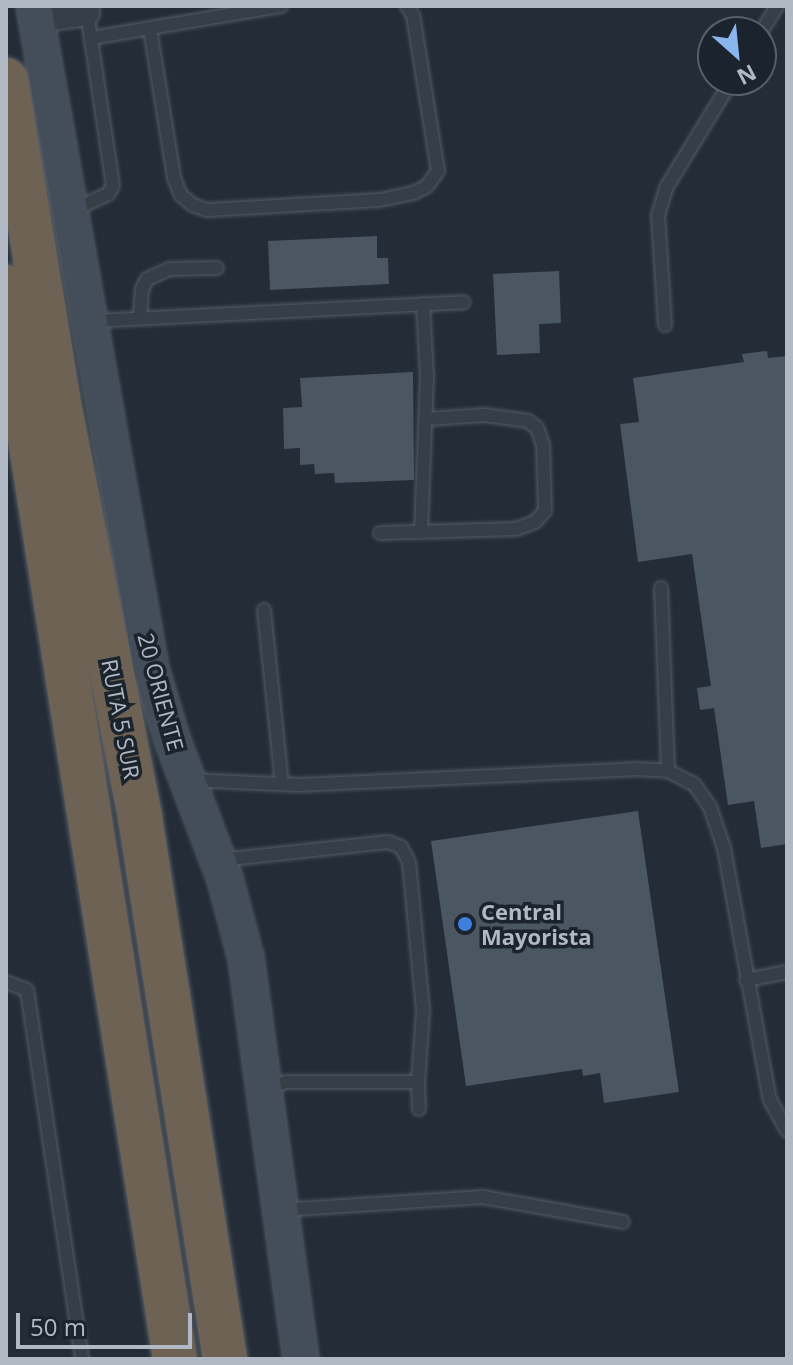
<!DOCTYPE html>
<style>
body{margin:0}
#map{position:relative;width:793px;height:1365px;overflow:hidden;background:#232c37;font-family:"Open Sans",sans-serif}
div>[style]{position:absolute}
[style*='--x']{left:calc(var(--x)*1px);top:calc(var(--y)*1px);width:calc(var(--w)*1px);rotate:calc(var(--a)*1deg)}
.building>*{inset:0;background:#4b5663}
.roads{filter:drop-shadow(0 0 2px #545c65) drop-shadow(0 0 2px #545c65)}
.lane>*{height:12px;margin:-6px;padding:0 6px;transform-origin:6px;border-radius:6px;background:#363e47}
.street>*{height:24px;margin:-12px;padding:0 12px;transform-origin:12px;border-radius:12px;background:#363e47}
.secondary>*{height:34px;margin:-17px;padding:0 17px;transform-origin:17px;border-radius:17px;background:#444d5a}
.highway>*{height:44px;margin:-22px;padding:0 22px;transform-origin:22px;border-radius:22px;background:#6d6254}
.dots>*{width:22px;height:22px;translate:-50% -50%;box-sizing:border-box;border:4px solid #1b232c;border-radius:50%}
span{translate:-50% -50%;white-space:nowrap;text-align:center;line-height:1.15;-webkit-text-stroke:7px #1b232c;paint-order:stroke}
.street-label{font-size:22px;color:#b1b9c4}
.poi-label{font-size:22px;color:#b1b9c4;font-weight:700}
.left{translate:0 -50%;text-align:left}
.frame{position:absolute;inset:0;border:8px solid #b1b9c4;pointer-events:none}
.north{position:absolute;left:697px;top:16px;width:80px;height:80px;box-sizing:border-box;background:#1b232c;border:2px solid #575f69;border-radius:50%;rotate:153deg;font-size:22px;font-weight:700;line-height:32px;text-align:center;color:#b1b9c4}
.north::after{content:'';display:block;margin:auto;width:28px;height:36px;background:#8ab6ef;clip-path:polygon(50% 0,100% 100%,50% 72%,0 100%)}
.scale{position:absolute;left:16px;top:1313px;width:176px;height:36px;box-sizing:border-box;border:4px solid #b1b9c4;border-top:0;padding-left:10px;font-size:24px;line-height:28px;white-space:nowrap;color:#b1b9c4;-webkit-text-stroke:6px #1b232c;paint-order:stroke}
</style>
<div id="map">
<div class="building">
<i style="clip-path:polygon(377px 236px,377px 258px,388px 258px,389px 284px,270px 290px,268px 241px)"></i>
<i style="clip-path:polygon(559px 271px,561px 323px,539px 324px,540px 353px,497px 355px,493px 274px)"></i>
<i style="clip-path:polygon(767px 351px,768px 358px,787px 356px,787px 844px,761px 848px,754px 801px,728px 805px,714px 708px,700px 710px,697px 688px,711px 686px,692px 554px,638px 562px,620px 424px,639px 422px,633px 378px,744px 362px,742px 354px)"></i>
<i style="clip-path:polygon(413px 372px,414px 480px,335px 483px,334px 473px,315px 474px,314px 464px,300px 465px,300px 448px,284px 449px,283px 408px,302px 407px,300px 378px)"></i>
<i style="clip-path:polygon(638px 811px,679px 1092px,604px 1103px,600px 1073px,583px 1076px,582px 1069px,466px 1086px,431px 841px)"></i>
</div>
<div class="roads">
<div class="lane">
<i style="--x:150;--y:29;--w:151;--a:80.8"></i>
<i style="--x:174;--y:178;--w:18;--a:68"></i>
<i style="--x:181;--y:195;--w:16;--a:40"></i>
<i style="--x:193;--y:205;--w:15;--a:20"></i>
<i style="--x:207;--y:210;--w:173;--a:-3.3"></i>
<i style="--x:380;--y:200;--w:35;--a:-12"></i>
<i style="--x:414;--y:193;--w:15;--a:-28"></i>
<i style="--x:427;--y:186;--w:19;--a:-54"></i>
<i style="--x:438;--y:171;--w:158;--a:-99.1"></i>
<i style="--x:413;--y:15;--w:11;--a:-124"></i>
<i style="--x:761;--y:32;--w:31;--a:-58"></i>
<i style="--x:91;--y:38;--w:193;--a:-9.6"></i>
<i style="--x:71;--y:211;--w:41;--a:-24.7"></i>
<i style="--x:108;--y:194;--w:9;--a:-58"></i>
<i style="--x:113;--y:186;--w:175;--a:-98.5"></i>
<i style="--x:140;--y:317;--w:28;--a:-86"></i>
<i style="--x:142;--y:289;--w:11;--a:-63"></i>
<i style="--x:147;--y:279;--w:24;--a:-24"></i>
<i style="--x:169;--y:269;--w:48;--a:-1.2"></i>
<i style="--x:93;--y:321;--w:371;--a:-2.9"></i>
<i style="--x:665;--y:325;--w:110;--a:-93.6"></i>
<i style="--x:658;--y:215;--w:28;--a:-73"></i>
<i style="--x:666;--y:188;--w:127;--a:-58.6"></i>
<i style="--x:421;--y:532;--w:156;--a:-87.8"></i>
<i style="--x:427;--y:376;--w:72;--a:-93.2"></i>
<i style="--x:380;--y:533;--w:136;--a:-1.7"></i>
<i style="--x:516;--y:529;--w:20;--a:-20"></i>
<i style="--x:535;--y:522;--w:15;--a:-48"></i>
<i style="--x:545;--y:511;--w:66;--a:-91.7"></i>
<i style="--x:543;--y:445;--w:18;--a:-109"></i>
<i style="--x:537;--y:428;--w:11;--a:-142"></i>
<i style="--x:528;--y:421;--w:44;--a:-172.2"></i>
<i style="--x:484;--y:415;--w:57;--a:176"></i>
<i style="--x:661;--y:588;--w:183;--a:87.8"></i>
<i style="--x:264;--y:610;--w:175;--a:84.1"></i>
<i style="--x:190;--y:780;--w:109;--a:2.6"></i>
<i style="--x:299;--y:785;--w:336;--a:-2.7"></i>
<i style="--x:635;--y:769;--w:33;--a:3"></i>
<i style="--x:668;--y:771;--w:29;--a:27"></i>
<i style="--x:694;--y:784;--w:28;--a:55"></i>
<i style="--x:710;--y:807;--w:43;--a:71.1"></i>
<i style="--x:724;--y:848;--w:256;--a:79.7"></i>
<i style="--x:770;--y:1100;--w:35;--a:61"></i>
<i style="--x:220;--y:860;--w:169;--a:-6.1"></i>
<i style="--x:388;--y:842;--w:14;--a:21"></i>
<i style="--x:401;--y:847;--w:17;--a:62"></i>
<i style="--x:409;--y:862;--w:150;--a:84.6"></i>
<i style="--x:423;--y:1011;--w:71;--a:94"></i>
<i style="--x:746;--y:980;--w:42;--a:-11"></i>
<i style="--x:6;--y:982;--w:22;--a:21"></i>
<i style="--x:27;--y:990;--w:373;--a:81.5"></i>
<i style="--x:268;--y:1087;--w:20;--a:-15"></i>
<i style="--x:287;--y:1082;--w:131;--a:0"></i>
<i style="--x:418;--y:1082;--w:27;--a:88"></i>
<i style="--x:281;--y:1210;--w:202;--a:-3.7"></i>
<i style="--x:483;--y:1197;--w:142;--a:10.1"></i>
</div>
<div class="street">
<i style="--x:36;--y:20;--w:51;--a:-7.8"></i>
<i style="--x:87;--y:13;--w:7;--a:-90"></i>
</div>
<div class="secondary">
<i style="--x:34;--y:6;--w:673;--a:79.99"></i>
<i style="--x:151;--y:669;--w:73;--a:73.3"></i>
<i style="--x:172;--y:739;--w:150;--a:69.3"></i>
<i style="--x:225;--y:879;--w:82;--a:75.1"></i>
<i style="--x:246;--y:958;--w:405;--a:82.2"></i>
</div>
<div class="highway">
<i style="--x:6;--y:80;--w:323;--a:80.7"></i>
<i style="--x:58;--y:399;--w:427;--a:78.9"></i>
<i style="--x:140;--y:818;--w:548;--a:81.07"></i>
<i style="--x:6;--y:287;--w:1085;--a:81.04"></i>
</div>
</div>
<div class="dots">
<i style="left:465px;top:924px;background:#3f7fe0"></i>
</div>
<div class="street-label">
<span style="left:161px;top:692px;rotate:75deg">20 ORIENTE</span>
<span style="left:121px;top:719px;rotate:79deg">RUTA 5 SUR</span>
</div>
<div class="poi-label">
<span class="left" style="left:481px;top:924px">Central<br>Mayorista</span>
</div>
<div class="frame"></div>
<div class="north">N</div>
<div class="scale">50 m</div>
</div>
